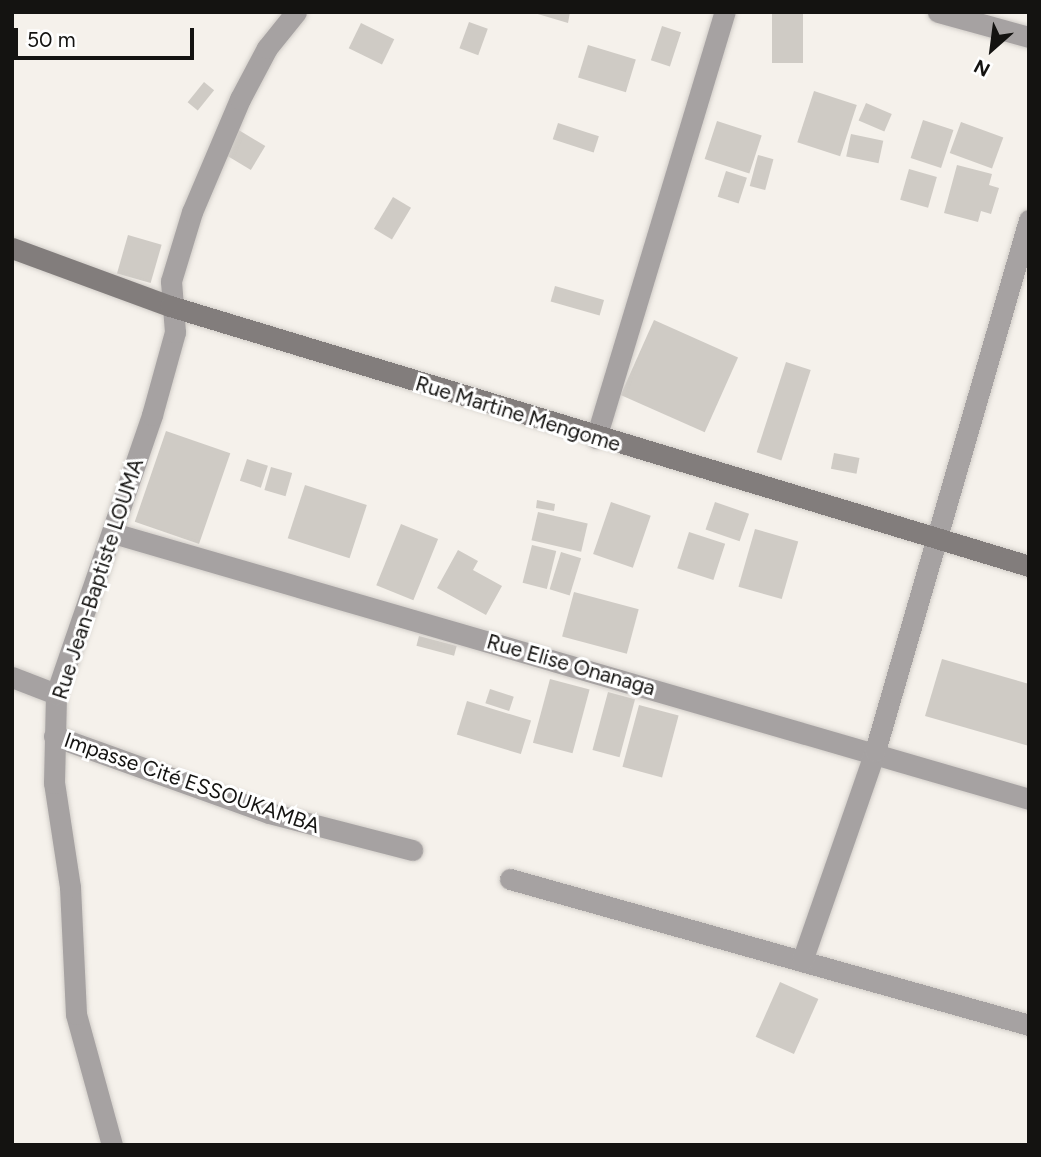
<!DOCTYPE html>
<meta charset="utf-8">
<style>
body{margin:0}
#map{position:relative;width:1041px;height:1157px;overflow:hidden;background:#f5f1eb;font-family:Figtree,sans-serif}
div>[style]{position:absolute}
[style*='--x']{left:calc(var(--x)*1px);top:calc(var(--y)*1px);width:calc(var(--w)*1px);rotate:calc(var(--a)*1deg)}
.building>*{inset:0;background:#cfcbc5;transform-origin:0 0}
.roads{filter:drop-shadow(0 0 2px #d1cdc8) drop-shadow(0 0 2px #d1cdc8)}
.street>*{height:21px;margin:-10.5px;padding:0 10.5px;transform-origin:10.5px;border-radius:10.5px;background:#a6a2a2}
.secondary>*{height:21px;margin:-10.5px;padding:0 10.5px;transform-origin:10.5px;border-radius:10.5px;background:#827d7c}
span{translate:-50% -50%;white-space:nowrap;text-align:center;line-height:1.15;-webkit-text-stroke:6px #fff;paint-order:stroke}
.street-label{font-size:21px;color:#141311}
.frame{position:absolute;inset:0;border:14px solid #141311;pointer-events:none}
.north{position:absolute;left:957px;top:14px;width:70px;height:70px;-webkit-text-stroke:5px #fff;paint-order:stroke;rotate:208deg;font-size:19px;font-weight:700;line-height:28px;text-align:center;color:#141311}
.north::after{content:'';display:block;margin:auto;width:24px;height:32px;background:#141311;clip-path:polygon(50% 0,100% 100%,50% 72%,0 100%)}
.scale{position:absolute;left:14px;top:28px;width:180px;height:32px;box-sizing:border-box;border:4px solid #141311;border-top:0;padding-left:9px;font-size:21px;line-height:24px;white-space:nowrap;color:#141311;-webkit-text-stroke:5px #fff;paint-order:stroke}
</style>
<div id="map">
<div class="building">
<i style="clip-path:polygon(531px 12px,570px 12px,568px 23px)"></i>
<i style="left:772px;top:12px;width:31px;height:51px"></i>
<i style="left:469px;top:22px;width:20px;height:28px;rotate:20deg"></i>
<i style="left:361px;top:23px;width:37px;height:28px;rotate:26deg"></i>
<i style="left:662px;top:26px;width:20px;height:36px;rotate:18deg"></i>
<i style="left:588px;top:45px;width:50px;height:34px;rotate:17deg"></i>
<i style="left:204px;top:82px;width:13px;height:26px;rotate:39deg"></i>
<i style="left:814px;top:91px;width:45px;height:54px;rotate:18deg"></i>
<i style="left:866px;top:103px;width:28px;height:19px;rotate:23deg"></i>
<i style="left:923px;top:120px;width:32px;height:40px;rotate:18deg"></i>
<i style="left:717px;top:121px;width:47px;height:40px;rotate:18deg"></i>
<i style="left:961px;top:122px;width:45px;height:33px;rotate:20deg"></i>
<i style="left:558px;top:123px;width:43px;height:17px;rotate:18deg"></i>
<i style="left:237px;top:129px;width:33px;height:28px;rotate:31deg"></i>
<i style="left:851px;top:134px;width:33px;height:23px;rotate:12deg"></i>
<i style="left:758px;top:155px;width:16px;height:32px;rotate:15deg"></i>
<i style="clip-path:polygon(957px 165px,992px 174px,989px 185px,999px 188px,991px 214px,981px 211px,978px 222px,944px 213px)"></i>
<i style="left:909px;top:169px;width:29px;height:32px;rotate:16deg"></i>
<i style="left:726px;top:171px;width:22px;height:27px;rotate:18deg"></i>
<i style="left:393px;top:197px;width:21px;height:37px;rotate:31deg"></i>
<i style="left:128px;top:235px;width:35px;height:40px;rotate:16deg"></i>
<i style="left:555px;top:286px;width:51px;height:16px;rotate:16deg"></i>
<i style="left:654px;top:320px;width:92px;height:82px;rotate:24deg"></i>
<i style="left:786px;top:362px;width:26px;height:95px;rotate:18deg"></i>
<i style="left:166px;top:431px;width:68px;height:96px;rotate:19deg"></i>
<i style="left:834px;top:453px;width:26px;height:16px;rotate:11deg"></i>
<i style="left:247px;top:459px;width:22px;height:23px;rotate:18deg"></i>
<i style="left:271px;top:467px;width:22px;height:24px;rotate:16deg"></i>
<i style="left:305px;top:485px;width:65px;height:56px;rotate:18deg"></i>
<i style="clip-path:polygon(537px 500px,555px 504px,554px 511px,536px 508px)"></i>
<i style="left:611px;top:502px;width:42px;height:55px;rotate:19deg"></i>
<i style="left:715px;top:502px;width:36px;height:29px;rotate:19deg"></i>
<i style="left:538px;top:512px;width:51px;height:29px;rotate:13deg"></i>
<i style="left:401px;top:524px;width:40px;height:66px;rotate:22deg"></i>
<i style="left:755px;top:529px;width:45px;height:60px;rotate:16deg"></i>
<i style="left:689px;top:532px;width:38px;height:38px;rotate:18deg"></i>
<i style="left:532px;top:545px;width:25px;height:39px;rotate:14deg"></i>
<i style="clip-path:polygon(458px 550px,478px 561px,473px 570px,502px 586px,486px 615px,437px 588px)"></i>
<i style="left:561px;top:552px;width:21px;height:39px;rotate:17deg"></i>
<i style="left:574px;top:592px;width:67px;height:46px;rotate:15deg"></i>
<i style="left:419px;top:636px;width:39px;height:10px;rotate:15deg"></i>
<i style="clip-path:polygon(942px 659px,1029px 684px,1029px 746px,925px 716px)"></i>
<i style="left:550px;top:679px;width:41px;height:66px;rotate:15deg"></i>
<i style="left:490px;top:689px;width:25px;height:15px;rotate:18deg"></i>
<i style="left:608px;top:692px;width:28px;height:60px;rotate:15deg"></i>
<i style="left:467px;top:701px;width:67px;height:35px;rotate:17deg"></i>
<i style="left:639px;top:705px;width:41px;height:64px;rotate:15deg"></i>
<i style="left:780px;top:982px;width:42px;height:60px;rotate:24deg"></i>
</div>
<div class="roads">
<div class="street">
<i style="--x:938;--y:12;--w:94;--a:15.4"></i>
<i style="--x:596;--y:438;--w:445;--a:-73.2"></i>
<i style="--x:113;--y:533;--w:954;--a:16.19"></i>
<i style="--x:12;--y:677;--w:47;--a:21.1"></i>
<i style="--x:54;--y:736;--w:228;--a:19.7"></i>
<i style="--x:269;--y:813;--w:148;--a:14.5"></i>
<i style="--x:510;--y:879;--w:539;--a:15.71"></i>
<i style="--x:802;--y:961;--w:222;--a:-70.8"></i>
<i style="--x:875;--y:751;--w:553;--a:-73.83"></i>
<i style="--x:112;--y:1145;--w:136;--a:-105.4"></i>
<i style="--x:76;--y:1014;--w:127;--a:-92.7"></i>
<i style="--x:70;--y:887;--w:105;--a:-98.7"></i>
<i style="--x:54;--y:783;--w:89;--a:-88.7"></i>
<i style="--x:56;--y:694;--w:295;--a:-71"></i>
<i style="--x:152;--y:415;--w:86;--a:-74.5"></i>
<i style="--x:175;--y:332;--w:51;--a:-94.5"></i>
<i style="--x:171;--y:281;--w:72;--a:-73.1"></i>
<i style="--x:192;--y:212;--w:123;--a:-67"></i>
<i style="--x:240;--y:99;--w:58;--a:-62.1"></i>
<i style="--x:267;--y:48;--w:46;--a:-51.1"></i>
</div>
<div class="secondary">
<i style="--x:12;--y:248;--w:168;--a:20.2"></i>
<i style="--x:170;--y:306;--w:897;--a:16.84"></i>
</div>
</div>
<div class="street-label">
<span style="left:518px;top:414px;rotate:17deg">Rue Martine Mengome</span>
<span style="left:98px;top:579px;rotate:-72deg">Rue Jean-Baptiste LOUMA</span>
<span style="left:571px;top:665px;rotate:16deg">Rue Elise Onanaga</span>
<span style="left:192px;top:783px;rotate:19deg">Impasse Cité ESSOUKAMBA</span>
</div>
<div class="frame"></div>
<div class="north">N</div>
<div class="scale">50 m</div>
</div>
